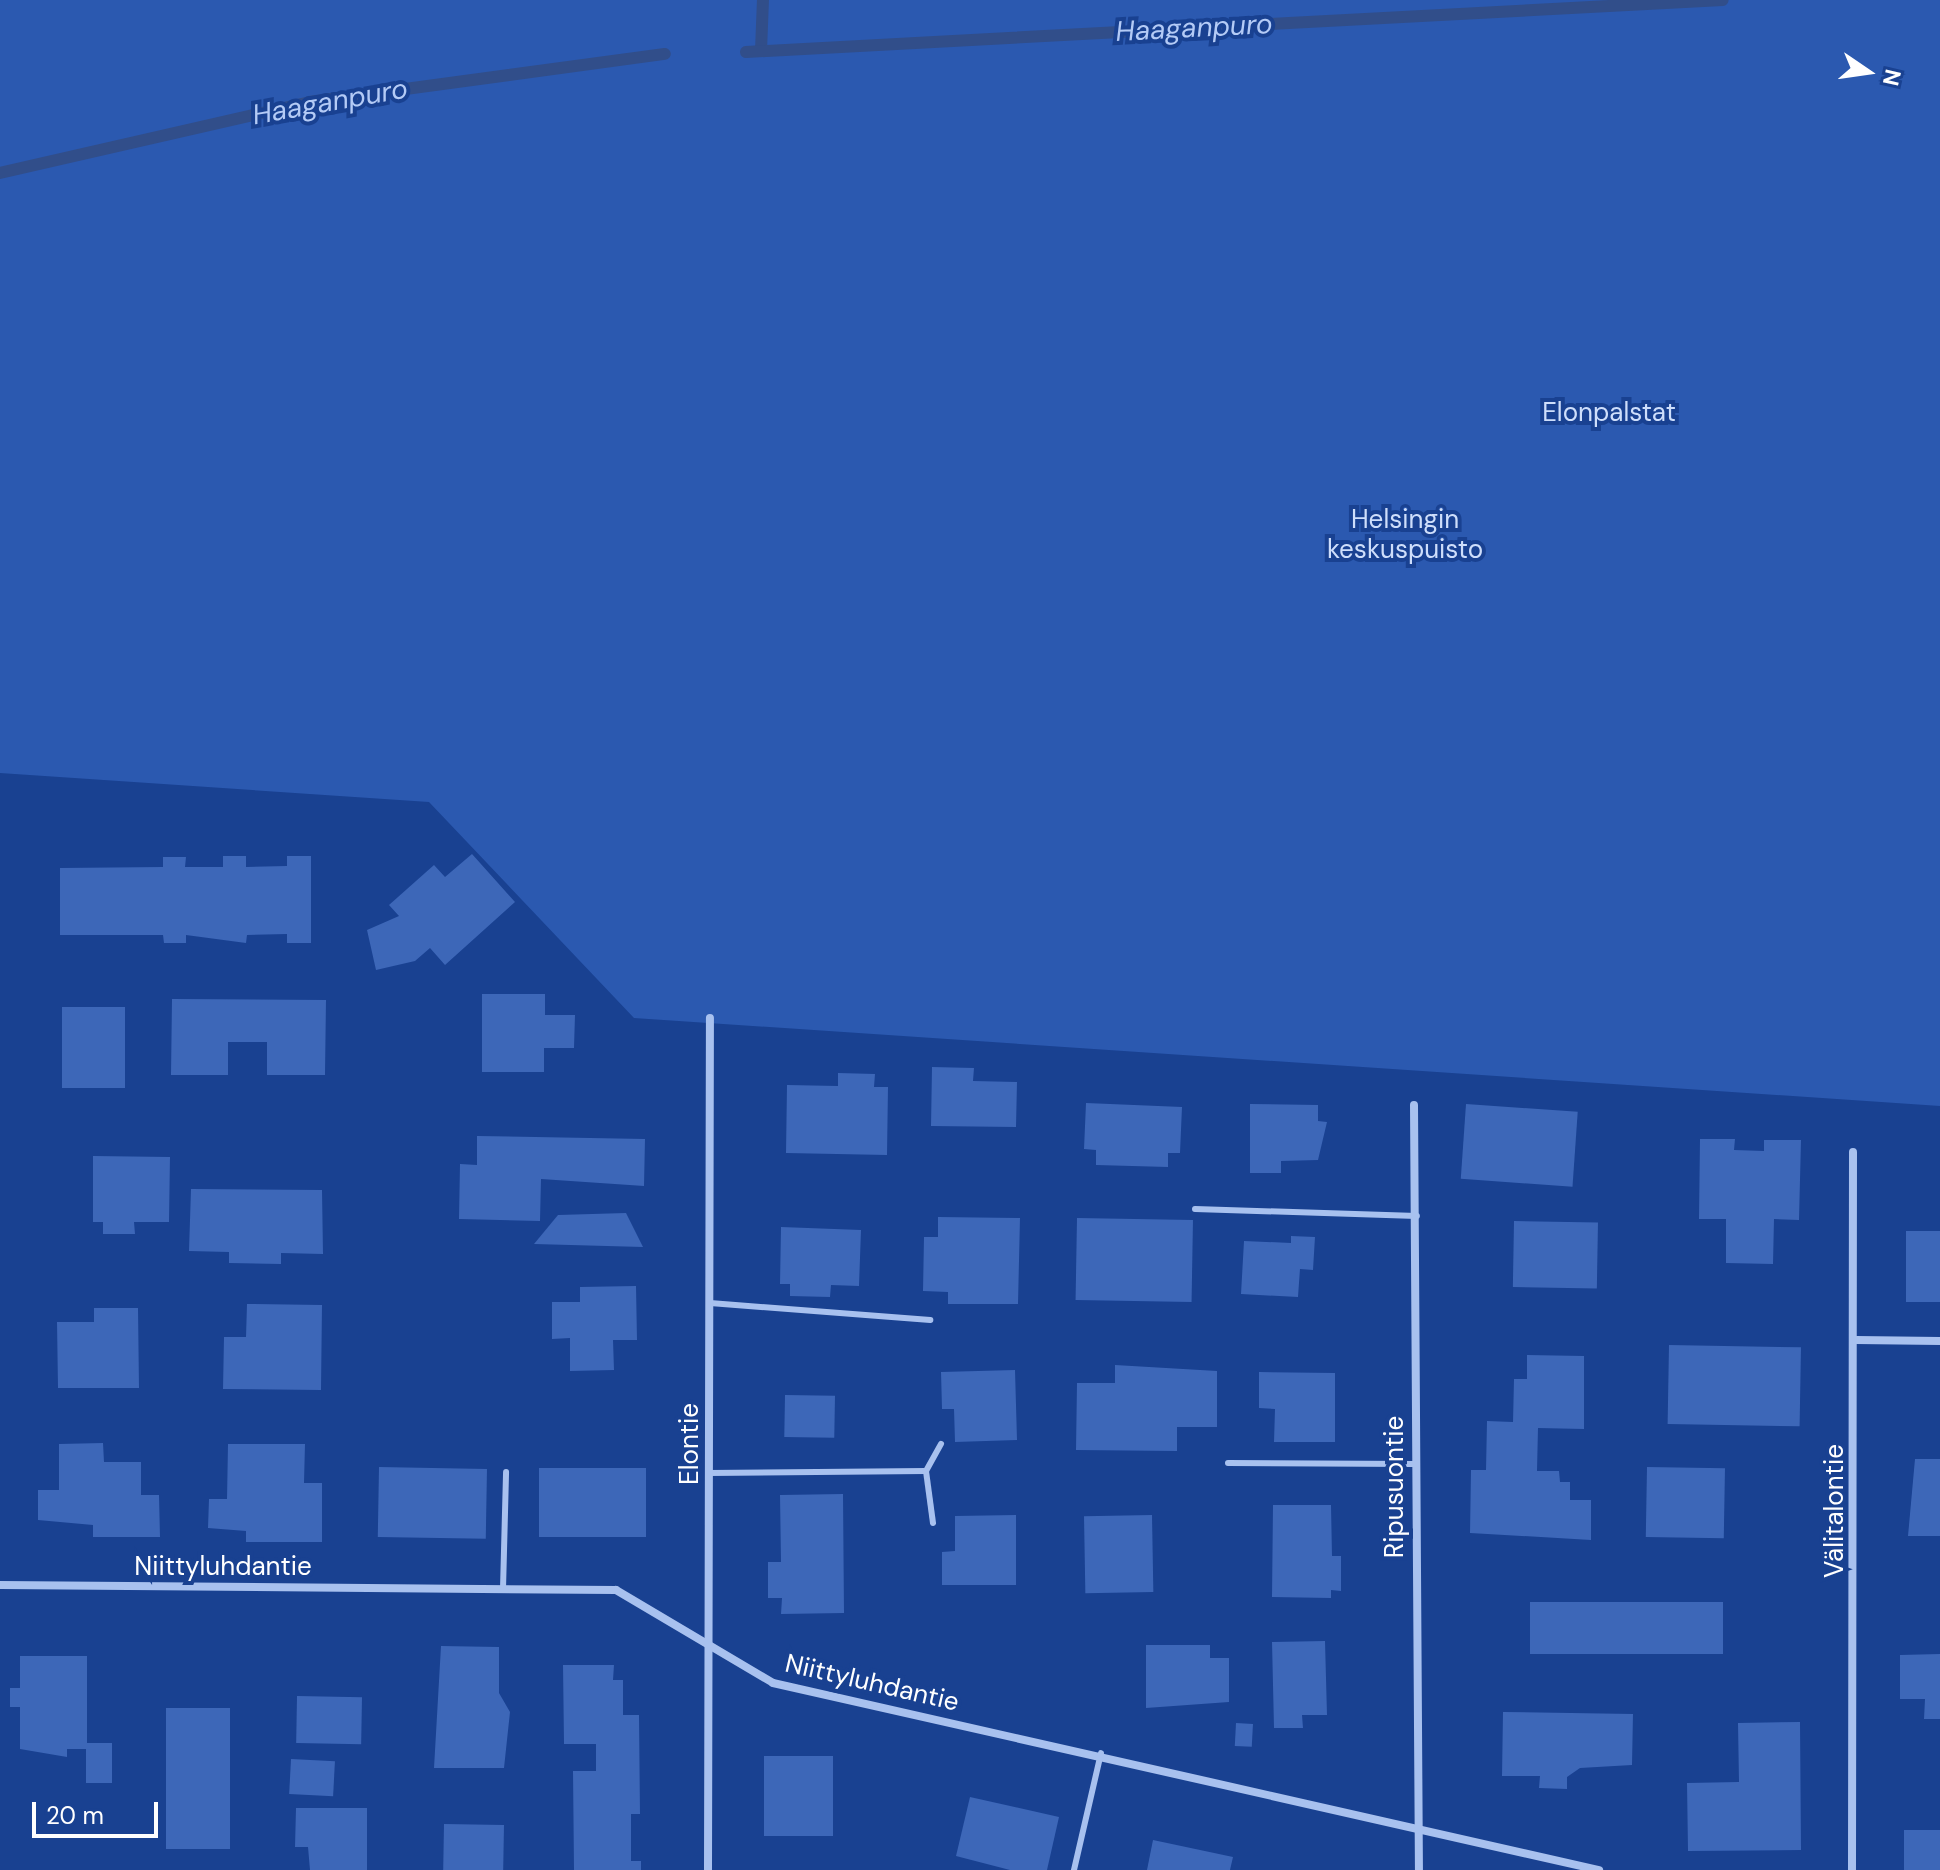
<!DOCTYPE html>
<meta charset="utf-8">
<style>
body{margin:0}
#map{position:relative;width:1940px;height:1870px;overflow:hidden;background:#194191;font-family:"DM Sans",sans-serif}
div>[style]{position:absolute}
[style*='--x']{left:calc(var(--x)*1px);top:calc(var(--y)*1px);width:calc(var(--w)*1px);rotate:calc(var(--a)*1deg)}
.green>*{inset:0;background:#2b59b0}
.stream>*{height:12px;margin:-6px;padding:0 6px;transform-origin:6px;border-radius:6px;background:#314e8a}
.building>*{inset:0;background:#3d67b8;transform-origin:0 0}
.lane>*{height:6px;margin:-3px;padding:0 3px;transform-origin:3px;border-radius:3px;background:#a8c1ef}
.street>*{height:8px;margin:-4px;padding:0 4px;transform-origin:4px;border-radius:4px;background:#a8c1ef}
span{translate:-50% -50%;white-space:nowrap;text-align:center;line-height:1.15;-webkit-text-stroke:8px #194191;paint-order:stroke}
.park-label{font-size:26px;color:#cedefb}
.street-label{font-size:26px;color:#fff}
.water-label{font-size:28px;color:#b4cbf6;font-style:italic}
.north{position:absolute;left:1828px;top:32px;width:80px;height:80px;-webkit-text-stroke:6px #194191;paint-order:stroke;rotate:103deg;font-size:22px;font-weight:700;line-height:32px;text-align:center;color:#fff}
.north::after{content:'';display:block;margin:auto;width:28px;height:36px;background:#fff;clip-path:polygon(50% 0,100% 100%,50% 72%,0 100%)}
.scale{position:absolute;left:32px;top:1802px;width:126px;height:36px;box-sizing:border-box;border:4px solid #fff;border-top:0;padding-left:10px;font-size:24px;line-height:28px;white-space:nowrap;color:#fff;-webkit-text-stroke:6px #194191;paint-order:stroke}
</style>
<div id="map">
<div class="green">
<i style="clip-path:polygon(0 0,1940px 0,1940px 1106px,634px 1018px,429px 802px,0 773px)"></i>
</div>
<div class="stream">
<i style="--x:761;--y:51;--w:51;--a:-87.8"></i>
<i style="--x:746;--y:52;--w:978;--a:-3.05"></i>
<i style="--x:0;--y:173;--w:317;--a:-12.9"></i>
<i style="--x:309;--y:102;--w:359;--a:-7.7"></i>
</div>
<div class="building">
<i style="clip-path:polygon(472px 854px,515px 902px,445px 965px,430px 948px,415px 961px,376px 970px,367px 930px,399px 916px,389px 905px,434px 865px,445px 877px)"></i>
<i style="clip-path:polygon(223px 856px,246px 856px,246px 867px,287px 866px,287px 856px,311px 856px,311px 943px,287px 943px,287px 934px,247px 935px,246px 943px,186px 935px,186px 943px,164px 943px,163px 935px,60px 935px,60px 868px,163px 867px,163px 857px,186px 857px,185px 867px,223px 867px)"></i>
<i style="clip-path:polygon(482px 994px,545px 994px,545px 1015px,575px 1015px,574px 1048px,544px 1048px,544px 1072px,482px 1072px)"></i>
<i style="clip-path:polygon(172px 999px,326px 1000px,325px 1075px,267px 1075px,267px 1042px,228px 1042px,228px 1075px,171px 1075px)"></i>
<i style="left:62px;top:1007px;width:63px;height:81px"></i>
<i style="clip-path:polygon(932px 1067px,974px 1068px,973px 1081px,1017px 1082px,1016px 1127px,931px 1126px)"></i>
<i style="clip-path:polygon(838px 1073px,875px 1074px,874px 1087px,888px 1087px,887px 1155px,786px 1153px,787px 1085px,838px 1086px)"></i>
<i style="clip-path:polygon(1086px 1103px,1182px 1107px,1180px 1153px,1168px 1153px,1168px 1167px,1096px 1165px,1096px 1150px,1084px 1149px)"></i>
<i style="clip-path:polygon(1250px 1104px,1318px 1105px,1318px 1121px,1327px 1122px,1318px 1160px,1281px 1161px,1281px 1173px,1250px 1173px)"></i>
<i style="left:1466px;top:1104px;width:112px;height:75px;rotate:4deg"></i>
<i style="clip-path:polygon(477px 1136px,645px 1139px,644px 1186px,541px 1179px,540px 1221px,459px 1219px,460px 1164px,477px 1165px)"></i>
<i style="clip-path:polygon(1700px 1139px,1735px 1139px,1734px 1150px,1764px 1151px,1764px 1140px,1801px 1140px,1799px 1220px,1774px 1219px,1773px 1264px,1726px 1263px,1726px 1219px,1699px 1219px)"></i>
<i style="clip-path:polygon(93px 1156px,170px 1157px,169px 1222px,134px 1222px,135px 1234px,103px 1234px,103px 1222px,93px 1222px)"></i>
<i style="clip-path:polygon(191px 1189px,322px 1190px,323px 1254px,281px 1253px,281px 1264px,229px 1263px,229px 1252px,189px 1251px)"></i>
<i style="clip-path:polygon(626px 1213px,643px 1247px,534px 1244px,558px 1215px)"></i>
<i style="clip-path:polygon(938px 1217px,1020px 1218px,1018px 1304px,948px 1304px,948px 1292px,923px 1291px,924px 1237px,938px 1237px)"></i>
<i style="left:1077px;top:1218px;width:116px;height:82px;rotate:1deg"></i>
<i style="left:1514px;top:1221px;width:84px;height:66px;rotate:1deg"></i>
<i style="clip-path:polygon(781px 1227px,861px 1230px,859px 1286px,831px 1285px,830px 1297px,790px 1296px,790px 1284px,780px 1284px)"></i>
<i style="left:1906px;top:1231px;width:34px;height:71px"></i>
<i style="clip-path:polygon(1291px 1236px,1315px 1237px,1313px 1270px,1300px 1269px,1298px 1297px,1241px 1294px,1244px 1241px,1291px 1243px)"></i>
<i style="clip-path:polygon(636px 1286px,637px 1340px,613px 1340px,614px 1370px,570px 1371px,570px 1338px,552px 1339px,552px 1302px,580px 1302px,580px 1287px)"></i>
<i style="clip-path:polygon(247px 1304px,322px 1305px,321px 1390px,223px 1389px,224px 1337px,246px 1337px)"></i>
<i style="clip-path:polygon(94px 1308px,138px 1308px,139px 1388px,58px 1388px,57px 1322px,94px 1322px)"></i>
<i style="left:1669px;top:1345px;width:132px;height:79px;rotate:1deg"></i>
<i style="clip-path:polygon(1527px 1355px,1584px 1356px,1584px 1429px,1538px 1428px,1537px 1471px,1559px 1471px,1560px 1482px,1570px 1482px,1570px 1500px,1591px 1500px,1591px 1540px,1470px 1533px,1471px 1470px,1486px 1470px,1487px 1421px,1513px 1422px,1514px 1379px,1527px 1379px)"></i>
<i style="clip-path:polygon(1115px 1365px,1217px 1371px,1217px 1427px,1177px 1427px,1177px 1451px,1076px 1450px,1077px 1383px,1115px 1383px)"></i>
<i style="clip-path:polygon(1015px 1370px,1017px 1440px,955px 1442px,954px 1409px,942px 1409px,941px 1372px)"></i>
<i style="clip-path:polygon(1259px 1372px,1335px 1373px,1335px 1442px,1274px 1442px,1275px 1409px,1259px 1408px)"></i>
<i style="left:785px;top:1395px;width:50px;height:42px;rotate:1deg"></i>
<i style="clip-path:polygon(103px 1443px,104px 1462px,141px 1462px,141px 1495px,159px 1495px,160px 1537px,93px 1537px,93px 1525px,38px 1520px,38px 1490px,59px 1490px,59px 1444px)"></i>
<i style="clip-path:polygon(228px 1444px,305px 1444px,304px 1483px,322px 1483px,322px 1542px,246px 1542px,246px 1531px,208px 1528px,209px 1499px,227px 1499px)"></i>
<i style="clip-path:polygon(1915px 1459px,1940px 1459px,1940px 1536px,1908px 1536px)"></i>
<i style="left:379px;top:1467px;width:108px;height:70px;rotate:1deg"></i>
<i style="left:1647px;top:1467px;width:78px;height:70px;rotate:1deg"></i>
<i style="left:539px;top:1468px;width:107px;height:69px"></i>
<i style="clip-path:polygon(843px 1494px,844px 1613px,781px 1614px,782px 1598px,768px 1598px,768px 1562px,781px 1562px,780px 1495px)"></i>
<i style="clip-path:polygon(1273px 1505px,1331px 1505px,1332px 1556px,1341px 1556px,1341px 1591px,1331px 1590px,1331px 1598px,1272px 1597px)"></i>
<i style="clip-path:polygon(1016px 1515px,1016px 1585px,942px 1585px,942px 1552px,955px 1551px,955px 1516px)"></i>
<i style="left:1152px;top:1515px;width:77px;height:68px;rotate:89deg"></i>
<i style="left:1723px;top:1602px;width:52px;height:193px;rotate:90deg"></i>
<i style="clip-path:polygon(1325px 1641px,1327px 1715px,1302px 1715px,1303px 1728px,1274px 1728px,1272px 1642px)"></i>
<i style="clip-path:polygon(1146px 1645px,1210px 1645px,1210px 1658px,1229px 1658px,1229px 1702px,1146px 1708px)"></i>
<i style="clip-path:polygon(441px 1646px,499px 1647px,499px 1693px,510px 1712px,504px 1768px,434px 1768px)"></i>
<i style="clip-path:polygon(1940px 1654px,1940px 1719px,1924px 1719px,1925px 1699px,1900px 1699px,1900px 1655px)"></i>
<i style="clip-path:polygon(20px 1656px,87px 1656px,87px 1743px,112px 1743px,112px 1783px,86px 1783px,86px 1749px,67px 1749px,67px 1757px,20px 1749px,20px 1707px,10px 1707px,10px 1688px,20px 1688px)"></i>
<i style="clip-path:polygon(563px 1665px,614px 1665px,613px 1680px,623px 1680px,623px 1715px,639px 1715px,640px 1814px,631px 1814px,631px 1861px,641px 1861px,641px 1870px,574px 1870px,573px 1771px,596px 1771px,596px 1744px,564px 1744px)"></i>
<i style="left:297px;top:1696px;width:65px;height:47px;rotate:1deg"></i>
<i style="left:166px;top:1708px;width:64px;height:141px"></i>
<i style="clip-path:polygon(1503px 1712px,1633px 1714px,1632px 1765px,1580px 1768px,1567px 1777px,1567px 1789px,1539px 1788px,1540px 1776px,1502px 1776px)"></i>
<i style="clip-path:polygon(1800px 1722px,1801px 1850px,1688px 1851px,1687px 1783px,1739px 1782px,1738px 1723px)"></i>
<i style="left:1236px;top:1723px;width:17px;height:23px;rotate:3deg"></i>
<i style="left:764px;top:1756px;width:69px;height:80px"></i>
<i style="left:291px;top:1759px;width:44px;height:35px;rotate:3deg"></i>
<i style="clip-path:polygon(970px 1797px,1059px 1817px,1047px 1870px,1010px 1870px,956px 1856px)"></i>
<i style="clip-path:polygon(296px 1808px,367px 1808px,367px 1870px,310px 1870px,308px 1847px,295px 1847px)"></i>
<i style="left:444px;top:1824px;width:60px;height:46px;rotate:1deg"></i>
<i style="left:1904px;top:1830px;width:36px;height:40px"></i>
<i style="clip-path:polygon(1153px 1840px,1233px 1857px,1230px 1870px,1147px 1870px)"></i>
</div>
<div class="lane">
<i style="--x:1195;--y:1209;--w:222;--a:1.8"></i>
<i style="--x:710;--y:1303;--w:221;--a:4.4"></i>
<i style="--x:1228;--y:1463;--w:185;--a:0.3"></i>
<i style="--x:709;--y:1473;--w:217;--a:-0.5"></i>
<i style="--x:933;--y:1523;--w:52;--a:-97.7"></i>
<i style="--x:926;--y:1471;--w:31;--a:-61"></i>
<i style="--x:503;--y:1589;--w:117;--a:-88.5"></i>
<i style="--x:1074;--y:1870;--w:120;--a:-77"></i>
</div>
<div class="street">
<i style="--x:1414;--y:1105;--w:765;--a:89.63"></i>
<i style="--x:1856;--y:1340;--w:84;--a:0.7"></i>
<i style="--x:0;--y:1585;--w:616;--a:0.47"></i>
<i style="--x:616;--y:1590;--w:182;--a:30.6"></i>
<i style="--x:773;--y:1683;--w:847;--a:12.76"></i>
<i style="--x:708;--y:1870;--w:852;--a:-89.87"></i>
<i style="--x:1852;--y:1870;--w:718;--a:-89.92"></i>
</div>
<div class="park-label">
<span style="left:1609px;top:413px">Elonpalstat</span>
<span style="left:1405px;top:535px">Helsingin<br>keskuspuisto</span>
</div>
<div class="street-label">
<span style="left:690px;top:1444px;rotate:-90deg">Elontie</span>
<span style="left:1395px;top:1487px;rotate:-90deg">Ripusuontie</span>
<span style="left:1835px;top:1511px;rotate:-90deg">Välitalontie</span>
<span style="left:223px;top:1567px">Niittyluhdantie</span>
<span style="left:872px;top:1683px;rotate:13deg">Niittyluhdantie</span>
</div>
<div class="water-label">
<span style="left:1194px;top:28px;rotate:-3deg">Haaganpuro</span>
<span style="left:330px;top:102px;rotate:-10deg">Haaganpuro</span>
</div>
<div class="north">N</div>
<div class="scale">20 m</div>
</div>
